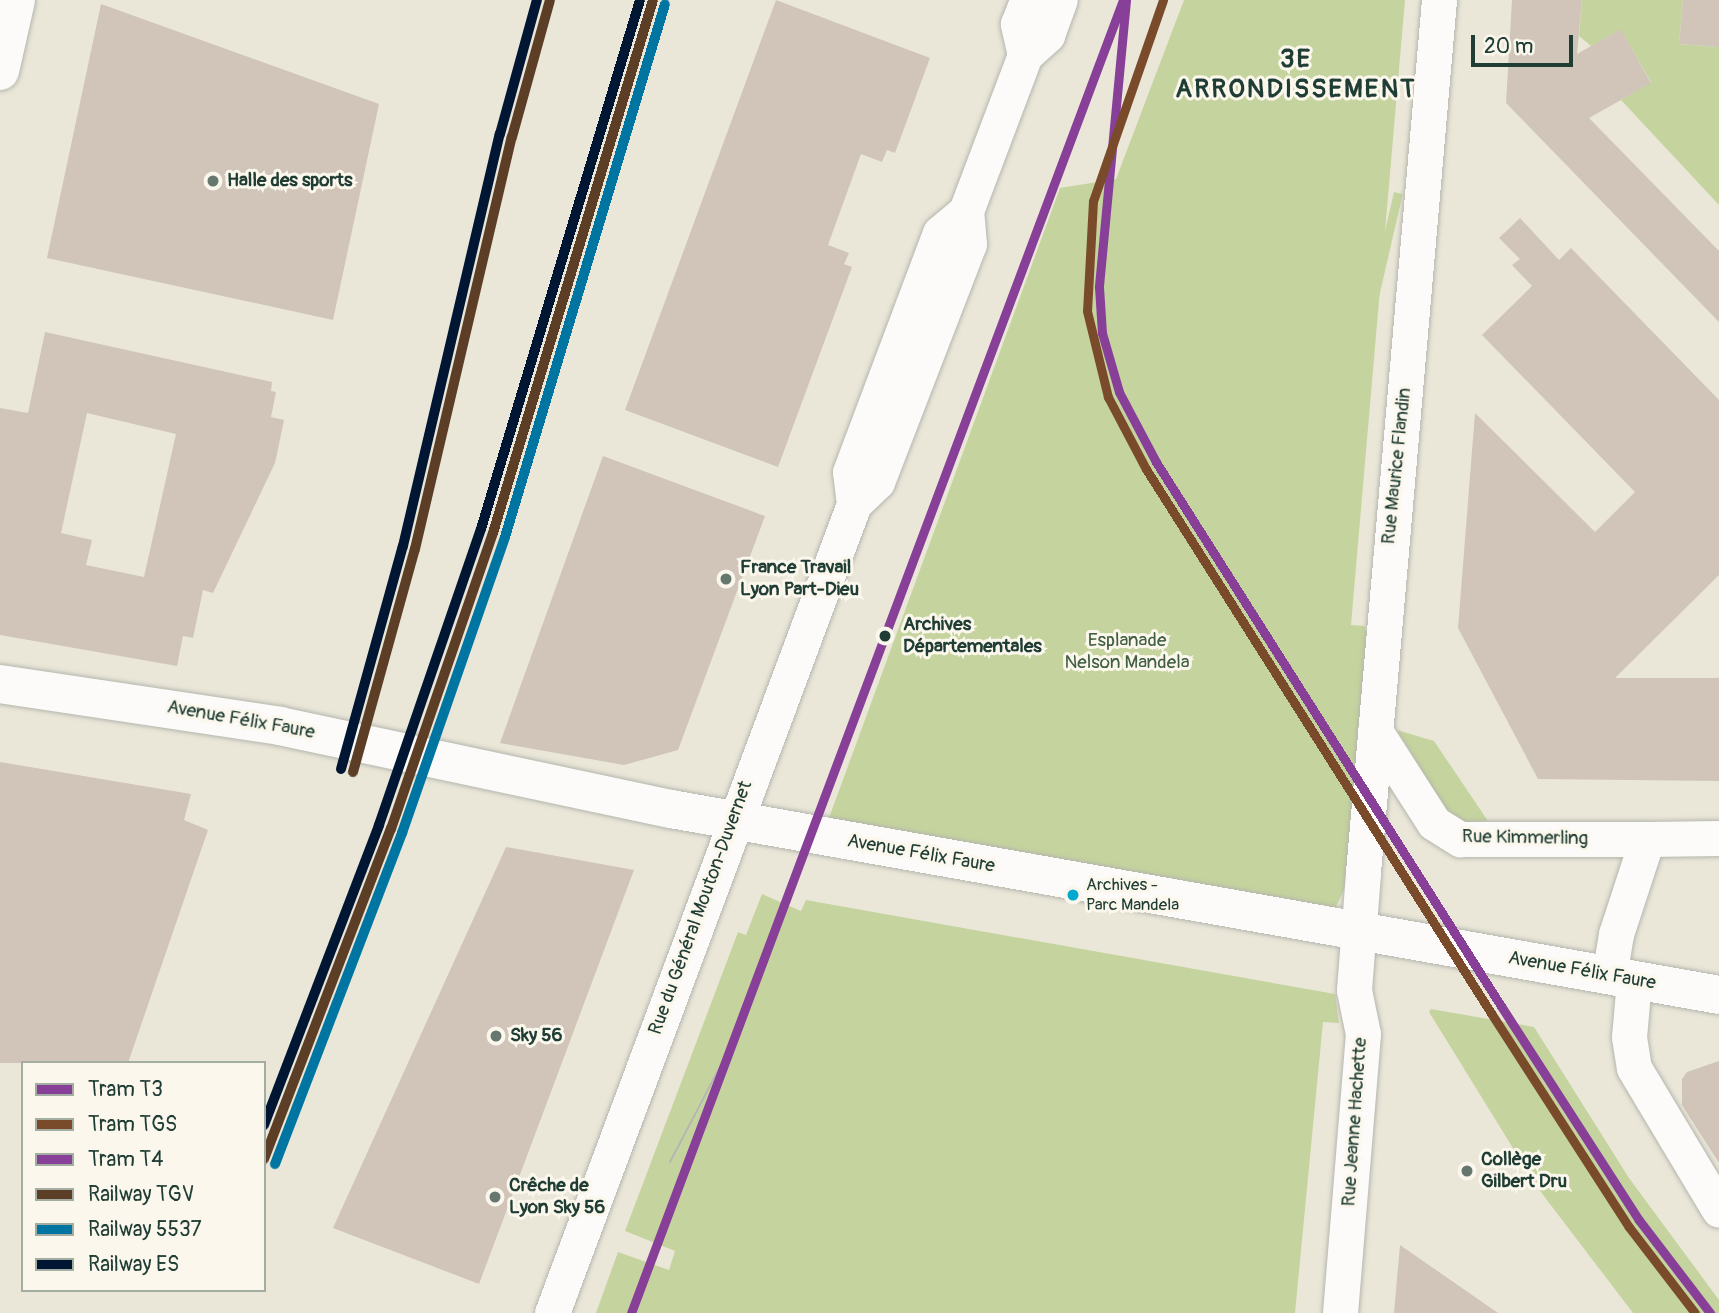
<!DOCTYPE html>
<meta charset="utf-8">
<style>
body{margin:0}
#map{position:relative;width:1719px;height:1313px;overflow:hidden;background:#eae7d9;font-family:Pangolin,sans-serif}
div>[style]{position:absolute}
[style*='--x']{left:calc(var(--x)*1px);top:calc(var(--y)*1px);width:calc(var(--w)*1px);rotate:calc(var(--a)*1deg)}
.green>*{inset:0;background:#c5d49e;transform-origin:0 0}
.building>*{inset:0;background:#d0c5b8}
.roads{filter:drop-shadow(0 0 2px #b5b6ad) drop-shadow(0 0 2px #b5b6ad)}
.street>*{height:35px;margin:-17.5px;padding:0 17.5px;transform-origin:17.5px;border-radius:17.5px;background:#fcfbf9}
.secondary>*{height:38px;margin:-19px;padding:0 19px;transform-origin:19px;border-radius:19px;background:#fcfbf9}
.primary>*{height:38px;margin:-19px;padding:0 19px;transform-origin:19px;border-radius:19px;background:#fcfbf9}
.tram>*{height:2px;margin:-1px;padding:0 1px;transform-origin:1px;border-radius:1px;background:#b3b6b3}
.rail-1>*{height:10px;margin:-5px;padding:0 5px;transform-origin:5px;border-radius:5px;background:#5c3e26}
.rail-2>*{height:10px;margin:-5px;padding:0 5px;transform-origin:5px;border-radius:5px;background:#0075a1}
.rail-3>*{height:10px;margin:-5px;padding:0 5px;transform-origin:5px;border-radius:5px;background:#011633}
.tram-1>*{height:9px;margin:-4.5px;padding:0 4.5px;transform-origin:4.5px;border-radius:4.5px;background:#873f98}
.tram-2>*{height:9px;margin:-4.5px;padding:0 4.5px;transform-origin:4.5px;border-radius:4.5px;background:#7a4b2a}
.tram-3>*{height:9px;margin:-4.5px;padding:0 4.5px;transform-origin:4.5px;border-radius:4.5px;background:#873f98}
.dots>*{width:19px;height:19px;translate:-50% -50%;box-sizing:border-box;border:4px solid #fbf7ec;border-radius:50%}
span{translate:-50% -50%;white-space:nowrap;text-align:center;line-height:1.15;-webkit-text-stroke:6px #fbf7ec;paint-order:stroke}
.bus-label{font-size:17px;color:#1f3d34}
.left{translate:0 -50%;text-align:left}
.poi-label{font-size:19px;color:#1f3d34;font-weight:700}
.street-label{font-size:19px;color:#1f3d34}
.stop-label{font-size:19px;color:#1f3d34;font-weight:700}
.park-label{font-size:19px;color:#415f42}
.district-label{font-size:26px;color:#1f3d34;font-weight:700;letter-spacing:2px}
.legend{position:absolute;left:21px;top:1061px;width:245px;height:231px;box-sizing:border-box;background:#fbf7ec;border:2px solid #a3ada2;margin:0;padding:9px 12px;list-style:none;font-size:21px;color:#1f3d34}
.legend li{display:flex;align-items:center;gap:14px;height:35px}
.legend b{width:35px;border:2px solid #a3ada2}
.scale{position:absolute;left:1471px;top:35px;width:102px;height:32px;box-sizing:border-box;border:4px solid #1f3d34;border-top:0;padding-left:9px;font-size:21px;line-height:24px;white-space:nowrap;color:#1f3d34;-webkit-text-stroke:5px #fbf7ec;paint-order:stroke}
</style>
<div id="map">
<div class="green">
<i style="clip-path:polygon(1184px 0,1405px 0,1351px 625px,1364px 626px,1373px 652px,1346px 885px,1335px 909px,826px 826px,1060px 188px,1116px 179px)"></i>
<i style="clip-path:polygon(1582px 0,1683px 0,1679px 44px,1719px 47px,1719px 205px,1621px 100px,1651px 82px,1621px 30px,1591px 46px,1579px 36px)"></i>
<i style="left:1394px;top:192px;width:9px;height:177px;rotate:13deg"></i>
<i style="clip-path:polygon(1397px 730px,1434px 741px,1488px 821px,1464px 822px,1447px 812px)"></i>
<i style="clip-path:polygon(762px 894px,801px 911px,806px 900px,1335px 994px,1339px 1023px,1323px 1022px,1295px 1313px,596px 1313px,618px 1252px,669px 1270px,675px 1251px,625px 1231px,738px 932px,746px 935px)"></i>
<i style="clip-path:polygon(1431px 1009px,1534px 1027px,1629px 1178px,1719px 1300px,1719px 1313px,1633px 1313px,1537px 1187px,1429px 1012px)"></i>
</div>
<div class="building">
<i style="clip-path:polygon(776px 0,930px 58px,895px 153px,887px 150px,882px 162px,861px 154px,828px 245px,849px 253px,844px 264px,852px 267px,778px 467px,625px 410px)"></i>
<i style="clip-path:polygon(1512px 0,1582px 0,1577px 54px,1621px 29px,1651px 83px,1589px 118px,1719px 251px,1719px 322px,1506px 103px)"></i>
<i style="clip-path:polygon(1683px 0,1719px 0,1719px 47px,1679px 44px)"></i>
<i style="clip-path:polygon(101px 4px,379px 104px,333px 320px,47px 258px)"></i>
<i style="clip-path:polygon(1520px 218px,1559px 260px,1571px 248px,1719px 400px,1719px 575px,1615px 678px,1719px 678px,1719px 781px,1538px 779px,1458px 628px,1475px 413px,1595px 532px,1635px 492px,1482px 335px,1532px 286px,1512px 265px,1520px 259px,1499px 238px)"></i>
<i style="clip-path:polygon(evenodd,45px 332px,272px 382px,271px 391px,276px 392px,271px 417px,284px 420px,275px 463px,213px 593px,203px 590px,193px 638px,183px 636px,177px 666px,0 635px,0 408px,28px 413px,45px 332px,87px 413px,176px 434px,144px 577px,86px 565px,92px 540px,61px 533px,87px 413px)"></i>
<i style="clip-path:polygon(603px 456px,765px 516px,678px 750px,624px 765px,500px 743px)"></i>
<i style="clip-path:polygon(0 762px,191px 794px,184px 820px,208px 830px,128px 1063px,0 1063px)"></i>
<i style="clip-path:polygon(506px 847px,634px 870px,479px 1284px,333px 1228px)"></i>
<i style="clip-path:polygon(1719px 1061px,1719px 1163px,1682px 1105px,1682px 1079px,1687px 1072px)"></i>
<i style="clip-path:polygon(1400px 1245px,1498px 1313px,1394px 1313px)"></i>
</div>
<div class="roads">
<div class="street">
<i style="--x:1025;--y:55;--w:32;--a:-103"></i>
<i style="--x:1018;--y:24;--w:26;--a:-69"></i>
<i style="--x:854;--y:504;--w:32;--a:-97"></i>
<i style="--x:850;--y:472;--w:255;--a:-69.4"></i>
<i style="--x:940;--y:233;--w:34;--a:-40"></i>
<i style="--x:1375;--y:731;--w:109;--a:57.3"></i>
<i style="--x:1434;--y:823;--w:31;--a:32"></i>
<i style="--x:1460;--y:839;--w:187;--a:0"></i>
<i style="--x:1609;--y:976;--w:43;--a:-80.5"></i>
<i style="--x:1616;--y:934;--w:100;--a:-71.9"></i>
<i style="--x:1647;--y:839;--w:72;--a:-0.8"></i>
<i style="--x:1634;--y:980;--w:57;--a:95"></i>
<i style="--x:1629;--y:1037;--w:31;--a:81"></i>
<i style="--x:1634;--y:1068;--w:165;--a:59.1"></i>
<i style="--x:552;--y:1313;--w:864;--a:-69.53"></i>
<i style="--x:854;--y:504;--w:32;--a:-44"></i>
<i style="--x:877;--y:482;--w:255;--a:-68.9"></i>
<i style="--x:969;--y:244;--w:33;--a:-95"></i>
<i style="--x:966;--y:211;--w:167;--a:-69.3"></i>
<i style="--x:1025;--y:55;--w:30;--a:-42"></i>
<i style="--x:1047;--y:35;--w:37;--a:-70"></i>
<i style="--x:1340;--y:1313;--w:280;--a:-85.3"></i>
<i style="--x:1363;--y:1034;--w:45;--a:-101.6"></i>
<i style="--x:1354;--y:990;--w:118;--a:-85.6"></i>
<i style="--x:1363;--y:872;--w:875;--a:-85.02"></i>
</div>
<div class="secondary">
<i style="--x:0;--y:684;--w:283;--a:8.5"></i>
<i style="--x:280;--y:726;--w:400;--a:12"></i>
<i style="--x:671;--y:809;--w:1064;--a:10.06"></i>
</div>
<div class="primary">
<i style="--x:0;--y:71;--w:73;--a:-77.3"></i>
</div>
</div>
<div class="tram">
<i style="--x:670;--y:1162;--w:131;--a:-62.3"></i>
</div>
<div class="rail-1">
<i style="--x:353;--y:772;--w:231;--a:-74.5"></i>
<i style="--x:415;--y:549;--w:423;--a:-76.8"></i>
<i style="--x:512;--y:137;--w:142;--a:-74.5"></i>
<i style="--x:264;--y:1159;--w:354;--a:-69"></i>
<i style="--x:391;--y:829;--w:313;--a:-71"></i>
<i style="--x:493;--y:533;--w:556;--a:-73.29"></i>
</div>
<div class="rail-2">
<i style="--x:275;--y:1164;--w:355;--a:-69"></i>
<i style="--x:402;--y:833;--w:313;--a:-70.8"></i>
<i style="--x:505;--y:537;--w:556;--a:-73.29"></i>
</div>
<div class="rail-3">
<i style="--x:341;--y:769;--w:231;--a:-74.5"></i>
<i style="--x:403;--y:546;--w:423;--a:-76.8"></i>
<i style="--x:500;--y:134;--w:139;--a:-74.6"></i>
<i style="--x:264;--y:1125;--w:321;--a:-69"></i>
<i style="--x:379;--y:825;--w:313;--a:-71"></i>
<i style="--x:481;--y:529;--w:552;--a:-73.27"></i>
</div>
<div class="tram-1">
<i style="--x:1126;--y:0;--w:288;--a:95.4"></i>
<i style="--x:1099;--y:287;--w:46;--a:86.3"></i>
<i style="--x:1102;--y:333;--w:61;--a:73.9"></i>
<i style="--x:1119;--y:392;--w:79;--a:62.1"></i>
<i style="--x:1156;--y:462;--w:644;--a:57.62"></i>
<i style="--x:1501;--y:1006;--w:255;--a:57.2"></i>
<i style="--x:1639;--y:1220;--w:117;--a:52.6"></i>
</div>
<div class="tram-2">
<i style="--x:1163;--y:0;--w:213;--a:109.2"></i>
<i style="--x:1093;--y:201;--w:110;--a:93.1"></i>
<i style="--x:1087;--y:311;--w:89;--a:76.3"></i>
<i style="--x:1108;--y:397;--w:81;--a:62.2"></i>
<i style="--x:1146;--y:469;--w:644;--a:57.62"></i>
<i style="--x:1491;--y:1013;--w:255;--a:57.2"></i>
<i style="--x:1629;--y:1227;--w:108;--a:52.5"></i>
</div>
<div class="tram-3">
<i style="--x:631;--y:1313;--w:1402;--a:-69.46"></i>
</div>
<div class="dots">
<i style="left:213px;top:181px;background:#66786e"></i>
<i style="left:726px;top:579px;background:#66786e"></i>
<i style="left:885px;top:636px;background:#1f3d34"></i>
<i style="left:1073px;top:895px;background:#00a9ce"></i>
<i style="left:496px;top:1036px;background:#66786e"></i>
<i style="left:1467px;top:1171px;background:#66786e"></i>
<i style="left:495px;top:1197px;background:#66786e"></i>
</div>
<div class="bus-label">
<span class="left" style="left:1086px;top:895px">Archives -<br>Parc Mandela</span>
</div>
<div class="poi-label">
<span class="left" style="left:227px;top:181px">Halle des sports</span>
<span class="left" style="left:740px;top:579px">France Travail<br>Lyon Part-Dieu</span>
<span class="left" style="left:510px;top:1036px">Sky 56</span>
<span class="left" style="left:1481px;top:1171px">Collège<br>Gilbert Dru</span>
<span class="left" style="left:509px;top:1197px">Crêche de<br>Lyon Sky 56</span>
</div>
<div class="street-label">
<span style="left:1397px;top:466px;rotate:-84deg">Rue Maurice Flandin</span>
<span style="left:241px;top:720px;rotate:10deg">Avenue Félix Faure</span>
<span style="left:1525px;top:838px;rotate:1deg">Rue Kimmerling</span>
<span style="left:921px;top:854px;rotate:10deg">Avenue Félix Faure</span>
<span style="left:701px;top:908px;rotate:-70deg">Rue du Général Mouton-Duvernet</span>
<span style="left:1582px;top:971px;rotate:10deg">Avenue Félix Faure</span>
<span style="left:1355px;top:1122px;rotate:-86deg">Rue Jeanne Hachette</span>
</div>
<div class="stop-label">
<span class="left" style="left:903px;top:636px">Archives<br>Départementales</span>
</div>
<div class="park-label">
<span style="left:1127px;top:652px">Esplanade<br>Nelson Mandela</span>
</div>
<div class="district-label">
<span style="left:1296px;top:75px">3E<br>ARRONDISSEMENT</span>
</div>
<ul class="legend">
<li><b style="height:9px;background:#873f98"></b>Tram T3</li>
<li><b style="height:9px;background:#7a4b2a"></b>Tram TGS</li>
<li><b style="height:9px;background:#873f98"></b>Tram T4</li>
<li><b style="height:9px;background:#5c3e26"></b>Railway TGV</li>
<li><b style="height:9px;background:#0075a1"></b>Railway 5537</li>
<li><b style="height:9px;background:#011633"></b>Railway ES</li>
</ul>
<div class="scale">20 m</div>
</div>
